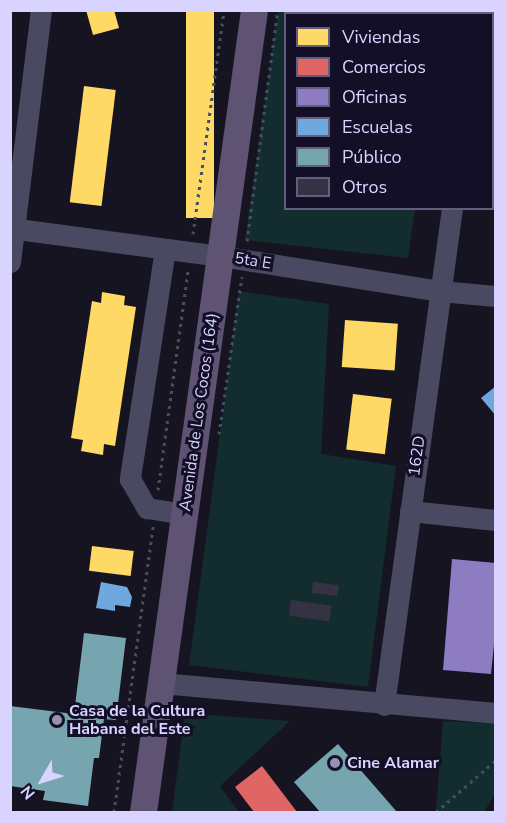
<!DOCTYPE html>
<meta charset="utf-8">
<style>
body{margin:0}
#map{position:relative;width:506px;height:823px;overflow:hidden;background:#161421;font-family:"Nunito Sans",sans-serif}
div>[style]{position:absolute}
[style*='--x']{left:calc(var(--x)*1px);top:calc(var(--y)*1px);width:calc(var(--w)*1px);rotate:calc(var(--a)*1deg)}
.green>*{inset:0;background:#132c2d}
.homes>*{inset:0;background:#ffd966;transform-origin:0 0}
.shops>*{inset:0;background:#e06666}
.offices>*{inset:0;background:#8e7cc3}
.schools>*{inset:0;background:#6fa8dc}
.public>*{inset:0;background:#76a5af}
.building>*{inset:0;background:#343243;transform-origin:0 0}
.path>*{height:3px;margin-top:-1.5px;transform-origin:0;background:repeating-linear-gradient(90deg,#44505f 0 3px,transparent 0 7.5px)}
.minor>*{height:21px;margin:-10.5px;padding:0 10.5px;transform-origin:10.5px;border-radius:10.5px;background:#4a4962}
.major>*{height:27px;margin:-13.5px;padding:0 13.5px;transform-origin:13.5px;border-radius:13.5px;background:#5e5373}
.dots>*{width:16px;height:16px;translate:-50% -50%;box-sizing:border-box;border:3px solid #130f26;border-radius:50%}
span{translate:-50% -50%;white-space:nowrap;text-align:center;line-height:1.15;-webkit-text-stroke:6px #130f26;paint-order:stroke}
.street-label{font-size:16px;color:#d9d4ff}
.poi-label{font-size:16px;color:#d9d4ff;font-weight:700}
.left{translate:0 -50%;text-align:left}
.frame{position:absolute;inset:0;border:12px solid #d9d4ff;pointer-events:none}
.legend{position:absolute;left:284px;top:12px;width:210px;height:198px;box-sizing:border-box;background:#130f26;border:2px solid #625e7d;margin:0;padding:8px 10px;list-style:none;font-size:18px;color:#d9d4ff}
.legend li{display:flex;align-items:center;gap:12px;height:30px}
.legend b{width:30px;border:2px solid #625e7d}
.north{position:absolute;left:12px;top:751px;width:60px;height:60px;-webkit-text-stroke:4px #130f26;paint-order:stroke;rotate:231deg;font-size:16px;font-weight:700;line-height:24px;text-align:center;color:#d9d4ff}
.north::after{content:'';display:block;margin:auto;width:21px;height:27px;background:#d9d4ff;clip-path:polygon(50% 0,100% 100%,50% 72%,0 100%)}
</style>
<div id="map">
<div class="green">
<i style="clip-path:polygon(278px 11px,440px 11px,440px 14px,286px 14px,286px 208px,415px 209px,408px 258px,245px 240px)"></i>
<i style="clip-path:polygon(495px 28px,495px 120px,492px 119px,492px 49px)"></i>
<i style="clip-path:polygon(239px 291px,329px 304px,321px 454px,396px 466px,368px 687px,189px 665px)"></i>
<i style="clip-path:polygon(185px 713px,290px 721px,220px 786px,239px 812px,172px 812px)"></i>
<i style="clip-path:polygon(443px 721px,495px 723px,495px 794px,484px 812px,436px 812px)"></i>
</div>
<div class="homes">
<i style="clip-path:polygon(86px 10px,114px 10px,119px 28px,93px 35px)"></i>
<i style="left:186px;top:10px;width:28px;height:208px"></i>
<i style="left:84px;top:86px;width:32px;height:117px;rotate:7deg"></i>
<i style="clip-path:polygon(102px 292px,125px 296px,124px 305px,136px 307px,115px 446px,104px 444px,103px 455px,81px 451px,83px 440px,71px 438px,92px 301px,101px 303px)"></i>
<i style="left:345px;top:320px;width:53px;height:47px;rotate:4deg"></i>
<i style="left:353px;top:394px;width:39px;height:56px;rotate:7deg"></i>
<i style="left:92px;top:546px;width:42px;height:25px;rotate:7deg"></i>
</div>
<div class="shops">
<i style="clip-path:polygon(262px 766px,297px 812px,254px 812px,235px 787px)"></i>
</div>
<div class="offices">
<i style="clip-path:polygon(452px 559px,496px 563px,496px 625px,491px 674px,443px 670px)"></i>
</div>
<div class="schools">
<i style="clip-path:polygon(496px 386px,496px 416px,481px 398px)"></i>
<i style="clip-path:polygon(101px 582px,127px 587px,132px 597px,130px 607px,115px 605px,115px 611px,96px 608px)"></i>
</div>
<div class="public">
<i style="clip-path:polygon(84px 633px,126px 638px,116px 720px,104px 719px,99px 758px,94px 758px,88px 806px,43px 800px,45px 791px,10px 786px,10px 706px,74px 714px)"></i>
<i style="clip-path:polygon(338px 744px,397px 812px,320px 812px,294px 782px)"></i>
</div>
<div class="building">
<i style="left:313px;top:582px;width:26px;height:11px;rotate:7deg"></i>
<i style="left:291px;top:600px;width:41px;height:16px;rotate:8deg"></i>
</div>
<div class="path">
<i style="--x:492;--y:121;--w:4;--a:0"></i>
<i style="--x:193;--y:234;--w:226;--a:-82.1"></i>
<i style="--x:247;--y:241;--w:233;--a:-82.4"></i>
<i style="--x:219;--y:434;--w:159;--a:-81.7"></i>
<i style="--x:158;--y:490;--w:222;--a:-82.2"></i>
<i style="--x:114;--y:812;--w:289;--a:-82.2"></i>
<i style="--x:436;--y:812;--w:79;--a:-40.9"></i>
</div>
<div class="minor">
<i style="--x:480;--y:14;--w:4;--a:-76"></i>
<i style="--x:10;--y:228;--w:213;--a:7.6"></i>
<i style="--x:221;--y:256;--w:221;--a:9.1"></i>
<i style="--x:439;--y:291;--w:57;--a:5"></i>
<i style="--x:165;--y:249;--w:233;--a:98.7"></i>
<i style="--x:130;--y:479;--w:34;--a:60"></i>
<i style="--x:147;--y:508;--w:37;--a:9"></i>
<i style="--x:10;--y:262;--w:254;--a:-83"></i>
<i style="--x:410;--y:511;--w:86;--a:6"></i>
<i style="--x:161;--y:683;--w:336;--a:5.1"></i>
<i style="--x:384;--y:705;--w:502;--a:-82.21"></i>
</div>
<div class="major">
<i style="--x:143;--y:812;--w:810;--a:-82.12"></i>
</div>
<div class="dots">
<i style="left:57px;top:720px;background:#9591b1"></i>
<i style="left:335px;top:763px;background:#9591b1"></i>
</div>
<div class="street-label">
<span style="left:253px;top:261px;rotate:9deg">5ta E</span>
<span style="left:199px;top:412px;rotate:-82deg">Avenida de Los Cocos (164)</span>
<span style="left:417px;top:456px;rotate:-82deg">162D</span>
</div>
<div class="poi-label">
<span class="left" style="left:69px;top:720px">Casa de la Cultura<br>Habana del Este</span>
<span class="left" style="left:347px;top:763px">Cine Alamar</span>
</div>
<div class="frame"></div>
<ul class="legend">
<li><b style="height:16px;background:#ffd966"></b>Viviendas</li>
<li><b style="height:16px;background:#e06666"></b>Comercios</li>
<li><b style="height:16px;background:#8e7cc3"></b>Oficinas</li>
<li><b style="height:16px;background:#6fa8dc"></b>Escuelas</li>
<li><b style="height:16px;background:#76a5af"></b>Público</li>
<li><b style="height:16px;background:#343243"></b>Otros</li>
</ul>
<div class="north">N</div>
</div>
